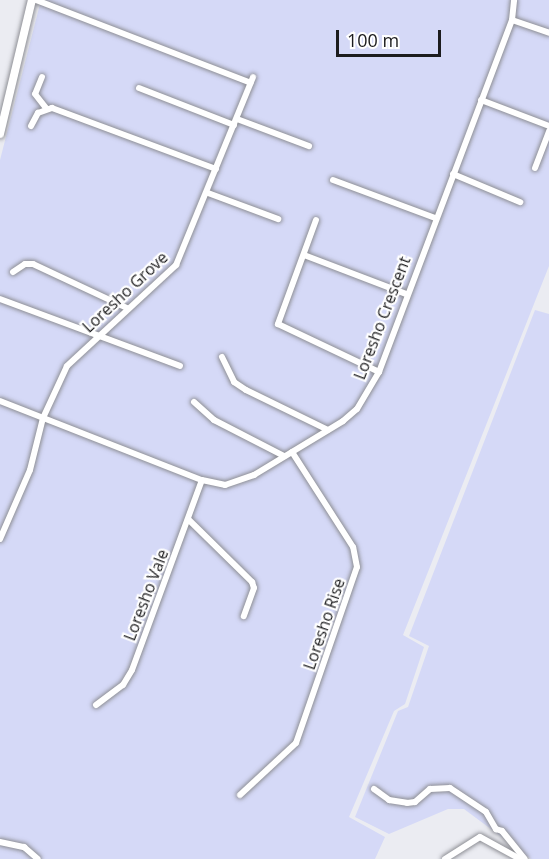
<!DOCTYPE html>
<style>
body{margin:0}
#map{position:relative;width:549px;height:859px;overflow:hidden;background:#ebecf2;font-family:"Open Sans",sans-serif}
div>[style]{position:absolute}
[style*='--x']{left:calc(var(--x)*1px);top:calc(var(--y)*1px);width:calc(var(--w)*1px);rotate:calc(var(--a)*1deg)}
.green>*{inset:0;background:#d5d9f7}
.roads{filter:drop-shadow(0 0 2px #8e8f95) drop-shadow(0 0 2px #8e8f95)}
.minor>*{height:6px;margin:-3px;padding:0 3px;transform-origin:3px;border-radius:3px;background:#fff}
.secondary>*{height:8px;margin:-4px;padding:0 4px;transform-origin:4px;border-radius:4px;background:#fff}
span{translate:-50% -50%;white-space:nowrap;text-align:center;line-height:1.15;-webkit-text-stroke:4.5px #fff;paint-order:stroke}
.street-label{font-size:16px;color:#1c1c1e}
.scale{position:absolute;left:336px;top:30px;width:105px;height:27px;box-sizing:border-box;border:3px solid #1c1c1e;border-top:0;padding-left:8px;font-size:18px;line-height:21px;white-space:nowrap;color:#1c1c1e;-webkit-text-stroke:4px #fff;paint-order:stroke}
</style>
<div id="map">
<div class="green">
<i style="clip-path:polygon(41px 0,549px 0,549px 266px,403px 635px,424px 647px,405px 704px,394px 711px,349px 817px,385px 837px,375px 859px,0 859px,0 160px)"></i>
<i style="clip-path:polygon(535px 310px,549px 314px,549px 859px,531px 859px,464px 809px,448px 809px,389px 834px,355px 817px,398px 711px,408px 707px,429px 646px,409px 636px)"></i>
</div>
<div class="roads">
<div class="minor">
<i style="--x:36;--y:0;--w:230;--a:21.1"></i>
<i style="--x:512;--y:20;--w:39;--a:19"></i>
<i style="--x:42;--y:77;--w:18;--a:112"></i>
<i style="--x:35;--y:94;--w:18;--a:52"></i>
<i style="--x:139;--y:88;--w:102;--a:21.3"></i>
<i style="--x:481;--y:100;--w:73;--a:20.9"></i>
<i style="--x:237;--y:119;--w:77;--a:20.6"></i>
<i style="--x:31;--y:126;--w:15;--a:-62"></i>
<i style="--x:38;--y:113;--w:15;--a:-20"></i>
<i style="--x:52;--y:108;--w:175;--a:20.4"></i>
<i style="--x:535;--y:168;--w:40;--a:-69"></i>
<i style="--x:453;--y:174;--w:73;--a:22.7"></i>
<i style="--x:333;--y:180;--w:109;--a:20.4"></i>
<i style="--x:208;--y:193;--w:75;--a:20.4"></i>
<i style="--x:316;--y:220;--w:111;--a:110.1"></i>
<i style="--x:278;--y:324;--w:112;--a:25.4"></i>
<i style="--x:304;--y:255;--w:109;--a:20.9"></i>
<i style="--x:13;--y:272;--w:14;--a:-34"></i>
<i style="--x:25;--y:264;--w:8;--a:0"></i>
<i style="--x:33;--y:264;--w:104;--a:25.1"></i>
<i style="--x:0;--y:299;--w:192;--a:20.4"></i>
<i style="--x:222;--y:357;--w:28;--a:64"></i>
<i style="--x:234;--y:382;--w:14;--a:34"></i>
<i style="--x:246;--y:390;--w:91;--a:26"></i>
<i style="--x:0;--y:401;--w:217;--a:21.4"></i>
<i style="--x:202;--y:480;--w:24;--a:12"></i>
<i style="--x:225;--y:485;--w:31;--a:-19"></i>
<i style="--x:254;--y:475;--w:104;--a:-31.2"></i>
<i style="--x:343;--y:421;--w:18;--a:-41"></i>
<i style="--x:357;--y:409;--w:43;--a:-59.3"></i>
<i style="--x:379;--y:372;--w:376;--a:-69.3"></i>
<i style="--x:512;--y:20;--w:20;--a:-84"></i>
<i style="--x:194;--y:402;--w:27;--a:42"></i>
<i style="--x:214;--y:420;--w:79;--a:27.2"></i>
<i style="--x:188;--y:519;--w:90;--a:44.5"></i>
<i style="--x:252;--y:582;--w:6;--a:72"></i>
<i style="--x:254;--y:588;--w:30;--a:110"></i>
<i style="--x:0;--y:539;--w:75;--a:-66.5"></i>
<i style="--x:30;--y:470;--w:54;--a:-76"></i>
<i style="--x:43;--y:418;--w:57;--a:-65.2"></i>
<i style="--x:67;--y:366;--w:149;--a:-42.8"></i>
<i style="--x:176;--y:265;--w:203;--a:-67.7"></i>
<i style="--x:96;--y:705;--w:34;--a:-37"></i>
<i style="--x:123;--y:685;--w:17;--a:-59"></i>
<i style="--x:132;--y:670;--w:202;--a:-69.8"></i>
<i style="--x:374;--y:789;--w:19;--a:36"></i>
<i style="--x:389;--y:800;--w:18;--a:9"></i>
<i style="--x:407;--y:803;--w:8;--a:-7"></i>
<i style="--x:415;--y:802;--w:20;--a:-41"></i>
<i style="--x:430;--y:789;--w:20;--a:-3"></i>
<i style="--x:450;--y:788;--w:43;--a:33.7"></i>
<i style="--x:486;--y:812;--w:20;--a:60"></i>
<i style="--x:496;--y:829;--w:6;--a:18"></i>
<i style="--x:502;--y:831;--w:36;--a:51"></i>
<i style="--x:240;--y:795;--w:76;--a:-42.9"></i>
<i style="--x:296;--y:743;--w:186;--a:-70.9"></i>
<i style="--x:357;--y:567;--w:20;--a:-101"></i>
<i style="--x:353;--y:547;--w:113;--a:-122.7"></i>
<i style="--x:0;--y:842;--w:25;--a:12"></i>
<i style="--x:24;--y:847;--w:18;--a:41"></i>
<i style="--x:445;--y:859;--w:41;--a:-32.2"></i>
<i style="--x:480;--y:837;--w:46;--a:28.8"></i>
</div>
<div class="secondary">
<i style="--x:0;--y:134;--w:138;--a:-76.6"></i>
</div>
</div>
<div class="street-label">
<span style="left:125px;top:292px;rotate:-43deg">Loresho Grove</span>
<span style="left:382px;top:318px;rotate:-69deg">Loresho Crescent</span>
<span style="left:146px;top:595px;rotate:-69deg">Loresho Vale</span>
<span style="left:324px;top:624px;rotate:-71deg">Loresho Rise</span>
</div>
<div class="scale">100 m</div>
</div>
